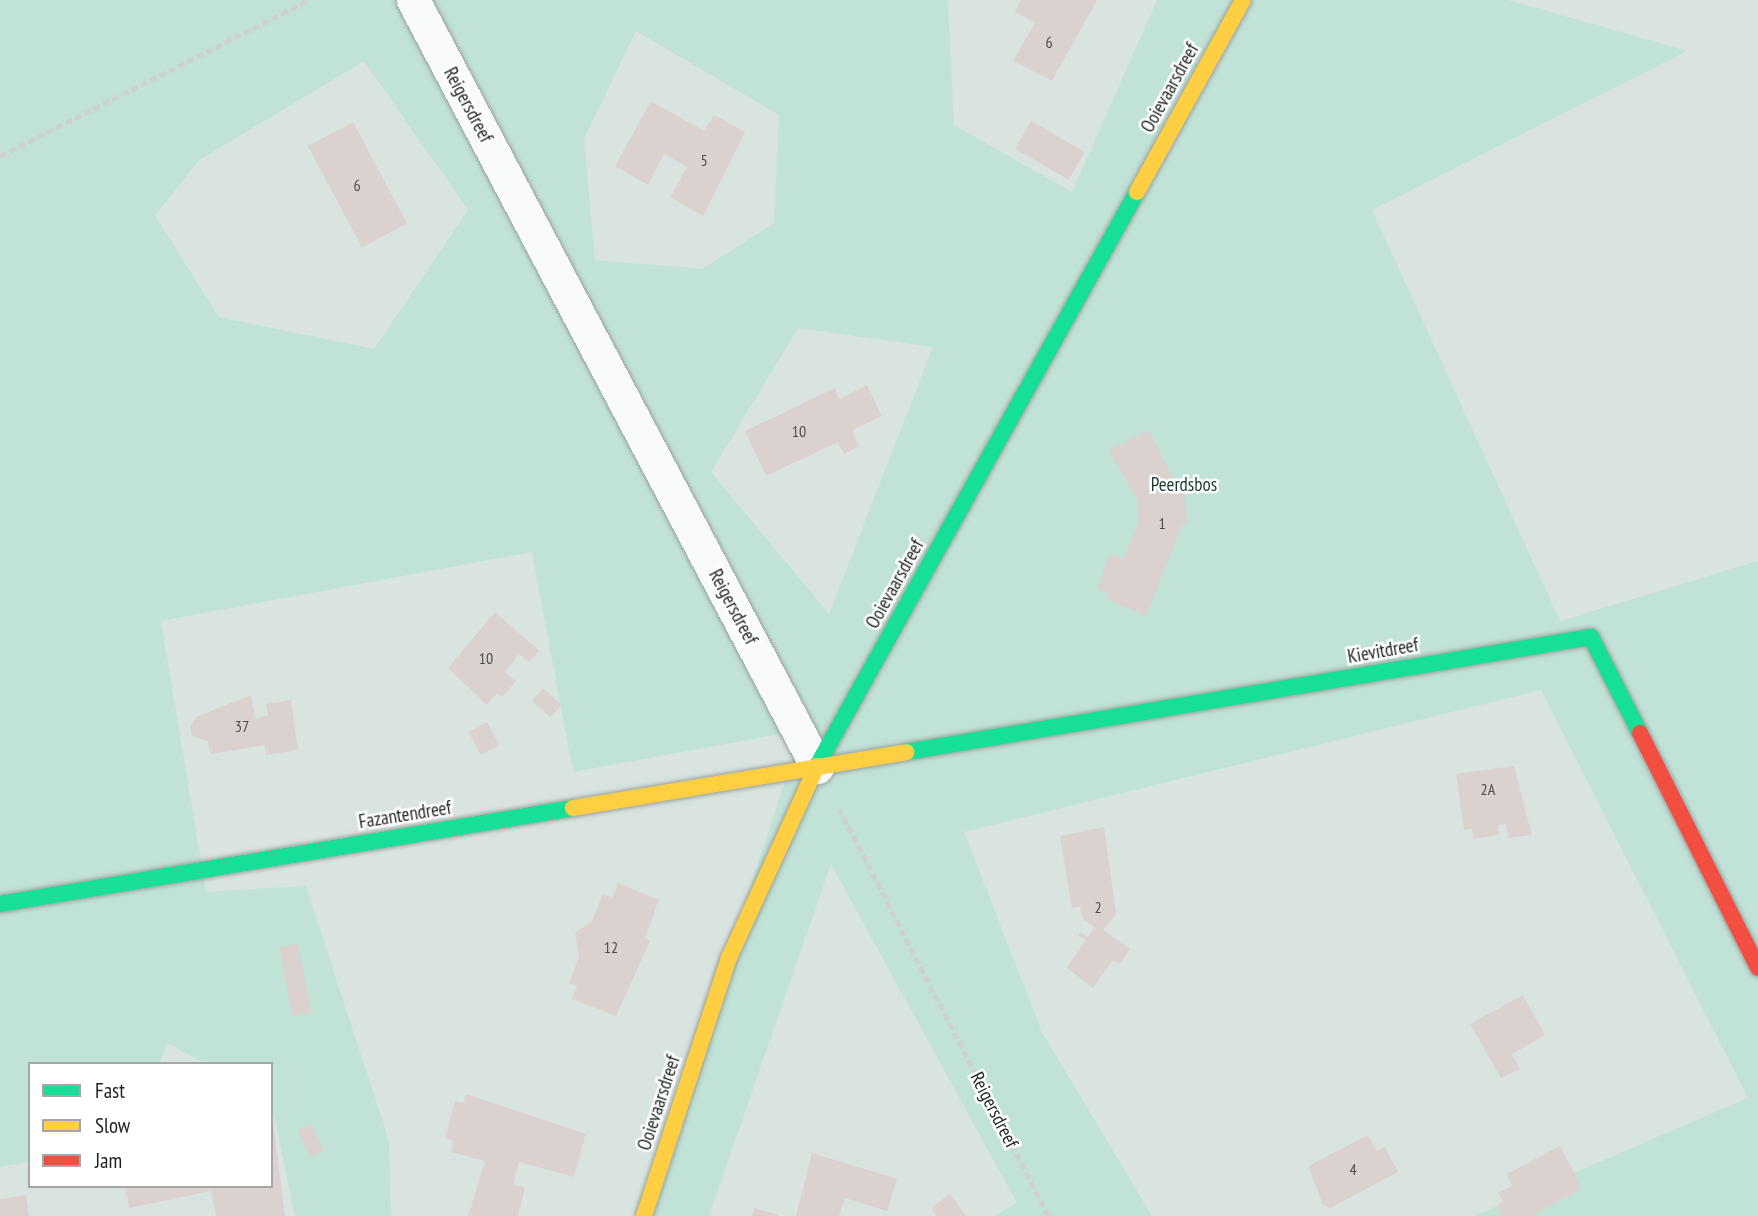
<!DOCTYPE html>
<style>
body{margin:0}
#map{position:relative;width:1758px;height:1216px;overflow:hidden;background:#d9e4e0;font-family:"PT Sans Narrow",sans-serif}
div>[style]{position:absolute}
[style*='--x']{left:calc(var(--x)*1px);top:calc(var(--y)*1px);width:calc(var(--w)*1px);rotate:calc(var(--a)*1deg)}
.green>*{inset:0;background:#c1e2d7}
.building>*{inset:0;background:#dbd1cf;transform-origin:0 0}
.path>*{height:4.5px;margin-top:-2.25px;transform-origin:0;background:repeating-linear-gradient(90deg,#cfd1d1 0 7px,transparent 0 10.5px)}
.roads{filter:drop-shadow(0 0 2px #99a19e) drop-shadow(0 0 2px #99a19e)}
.street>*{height:33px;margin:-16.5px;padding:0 16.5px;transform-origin:16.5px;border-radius:16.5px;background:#f9fbfa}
.fast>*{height:16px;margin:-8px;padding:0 8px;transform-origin:8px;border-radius:8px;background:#16e098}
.slow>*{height:16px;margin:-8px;padding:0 8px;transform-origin:8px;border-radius:8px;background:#ffcf43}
.jam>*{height:16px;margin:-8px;padding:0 8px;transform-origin:8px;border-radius:8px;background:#f24e42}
span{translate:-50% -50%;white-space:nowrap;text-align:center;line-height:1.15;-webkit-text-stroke:5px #fff;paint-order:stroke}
.number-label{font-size:16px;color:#4c4e4c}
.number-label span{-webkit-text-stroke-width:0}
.street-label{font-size:19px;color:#1c2320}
.park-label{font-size:19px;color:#143c31}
.legend{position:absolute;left:28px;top:1062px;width:245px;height:126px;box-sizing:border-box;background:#fff;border:2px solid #a4a7a6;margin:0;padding:9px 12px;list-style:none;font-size:21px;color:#1c2320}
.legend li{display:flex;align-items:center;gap:14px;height:35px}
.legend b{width:35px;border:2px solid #a4a7a6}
</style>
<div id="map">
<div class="green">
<i style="clip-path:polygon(evenodd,0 0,948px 0,954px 125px,1072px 192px,1157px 0,1508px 0,1687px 51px,1372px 210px,1560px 621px,1758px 561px,1758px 1216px,1474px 1216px,1748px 1098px,1541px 690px,964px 832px,1042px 1032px,1152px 1216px,994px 1216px,1017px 1203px,831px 864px,709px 1216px,642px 1216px,802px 730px,573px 772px,532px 552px,161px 621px,206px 892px,306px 886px,389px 1141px,391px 1216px,295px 1216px,271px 1100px,271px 1064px,206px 1064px,167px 1043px,159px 1064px,30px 1064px,30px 1162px,0 1167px,0 0,636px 31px,779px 115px,774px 223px,702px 269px,595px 260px,584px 139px,636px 31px,0 0,364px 61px,468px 210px,374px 349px,219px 317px,155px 216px,199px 160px,364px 61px,0 0,798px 328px,933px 347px,829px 614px,711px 472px,798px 328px)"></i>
</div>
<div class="building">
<i style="clip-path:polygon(1021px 0,1097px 0,1052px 81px,1013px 61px,1035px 23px,1015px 12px)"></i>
<i style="clip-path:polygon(651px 101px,704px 131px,714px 115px,745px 132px,703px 216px,670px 197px,687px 167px,664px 154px,648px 185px,615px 166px)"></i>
<i style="left:1031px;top:121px;width:62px;height:32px;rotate:30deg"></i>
<i style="left:353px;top:122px;width:115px;height:51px;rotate:62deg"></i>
<i style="clip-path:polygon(867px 385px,882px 416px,852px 430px,859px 446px,844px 454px,838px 442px,766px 476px,745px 431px,835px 388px,839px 399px)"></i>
<i style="clip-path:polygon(1149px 430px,1180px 493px,1185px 493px,1187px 524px,1182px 525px,1146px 616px,1107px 599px,1109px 594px,1097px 589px,1110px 554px,1124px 558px,1139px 521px,1137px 499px,1109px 450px)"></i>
<i style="clip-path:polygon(495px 612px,539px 651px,529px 662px,519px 654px,505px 672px,516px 681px,502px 697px,497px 693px,487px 705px,448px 668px)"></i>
<i style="left:543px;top:688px;width:25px;height:17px;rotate:42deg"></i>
<i style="clip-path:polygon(251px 695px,255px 719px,268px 715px,266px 704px,291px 700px,298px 750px,266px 755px,265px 745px,210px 754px,208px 741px,192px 736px,190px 727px,196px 717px)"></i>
<i style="left:487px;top:722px;width:26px;height:21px;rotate:62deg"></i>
<i style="clip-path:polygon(1514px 766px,1532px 835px,1508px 838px,1506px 824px,1498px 825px,1499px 835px,1473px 839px,1472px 829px,1464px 830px,1456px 774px)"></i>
<i style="clip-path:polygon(1104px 827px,1116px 914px,1103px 930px,1130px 949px,1120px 964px,1113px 960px,1093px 988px,1067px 968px,1086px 940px,1078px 936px,1080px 932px,1088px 937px,1094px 927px,1083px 919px,1080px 907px,1072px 908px,1060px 836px)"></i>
<i style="clip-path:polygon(618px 883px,659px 900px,645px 938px,650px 941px,616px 1016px,572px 999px,577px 986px,569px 983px,579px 957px,575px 933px,592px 921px,603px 894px,612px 898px)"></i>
<i style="left:298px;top:944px;width:70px;height:19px;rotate:79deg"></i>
<i style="clip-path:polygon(1523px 995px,1545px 1035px,1512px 1054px,1520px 1069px,1501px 1078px,1470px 1024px)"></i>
<i style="clip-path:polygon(466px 1094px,586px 1134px,574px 1177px,519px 1162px,513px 1184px,525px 1188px,518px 1216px,468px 1216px,485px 1161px,451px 1152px,454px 1141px,445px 1138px,455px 1101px,463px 1103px)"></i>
<i style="clip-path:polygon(273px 1121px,285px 1216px,216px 1216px,211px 1191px,129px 1208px,125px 1186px,271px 1186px)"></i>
<i style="left:311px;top:1124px;width:30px;height:15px;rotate:64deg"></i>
<i style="clip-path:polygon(1368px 1135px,1377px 1151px,1385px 1147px,1398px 1172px,1330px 1208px,1323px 1205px,1308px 1166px)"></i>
<i style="clip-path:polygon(1560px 1146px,1582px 1189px,1531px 1216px,1503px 1216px,1497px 1205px,1503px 1201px,1498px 1193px,1512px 1186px,1507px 1174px)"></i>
<i style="clip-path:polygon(812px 1153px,897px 1179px,887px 1211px,845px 1198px,839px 1216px,796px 1216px)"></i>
<i style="clip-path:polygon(950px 1194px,966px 1216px,937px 1216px,931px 1208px)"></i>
<i style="clip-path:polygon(26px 1195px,29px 1216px,0 1216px,0 1199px)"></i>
<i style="clip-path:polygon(754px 1208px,779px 1215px,779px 1216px,752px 1216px)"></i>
</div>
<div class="path">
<i style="--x:0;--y:156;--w:346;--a:-26.8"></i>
<i style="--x:839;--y:808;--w:459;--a:62.8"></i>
</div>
<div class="roads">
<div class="street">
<i style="--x:413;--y:0;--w:867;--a:62.22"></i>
</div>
<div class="fast">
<i style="--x:906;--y:752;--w:695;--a:-9.53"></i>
<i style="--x:1591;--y:637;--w:108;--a:63"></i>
<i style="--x:817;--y:766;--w:657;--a:-60.86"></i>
<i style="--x:0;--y:904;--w:581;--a:-9.51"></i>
</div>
<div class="slow">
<i style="--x:1137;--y:192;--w:219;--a:-61.1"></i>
<i style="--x:573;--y:808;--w:338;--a:-9.5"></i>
<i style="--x:644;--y:1216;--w:272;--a:-71.8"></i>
<i style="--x:729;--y:958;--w:211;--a:-65.4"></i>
</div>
<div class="jam">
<i style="--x:1640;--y:733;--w:263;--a:63.3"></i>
</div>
</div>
<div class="number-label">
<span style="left:1049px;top:42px">6</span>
<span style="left:704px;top:160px">5</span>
<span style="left:357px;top:185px">6</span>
<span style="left:799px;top:431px">10</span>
<span style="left:1162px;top:523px">1</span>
<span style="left:486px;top:658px">10</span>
<span style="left:242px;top:726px">37</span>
<span style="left:1488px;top:789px">2A</span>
<span style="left:1098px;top:907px">2</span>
<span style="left:611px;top:947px">12</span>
<span style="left:1353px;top:1169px">4</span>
</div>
<div class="street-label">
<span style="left:1170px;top:88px;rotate:-61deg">Ooievaarsdreef</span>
<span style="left:468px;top:105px;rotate:62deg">Reigersdreef</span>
<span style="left:895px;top:584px;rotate:-61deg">Ooievaarsdreef</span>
<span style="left:733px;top:607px;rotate:62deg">Reigersdreef</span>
<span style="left:1383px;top:651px;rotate:-10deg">Kievitdreef</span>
<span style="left:405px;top:815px;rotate:-9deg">Fazantendreef</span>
<span style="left:659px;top:1103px;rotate:-72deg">Ooievaarsdreef</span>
<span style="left:994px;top:1110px;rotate:63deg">Reigersdreef</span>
</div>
<div class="park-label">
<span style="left:1184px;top:485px">Peerdsbos</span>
</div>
<ul class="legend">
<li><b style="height:9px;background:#16e098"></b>Fast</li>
<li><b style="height:9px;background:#ffcf43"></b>Slow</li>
<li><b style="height:9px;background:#f24e42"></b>Jam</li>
</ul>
</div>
